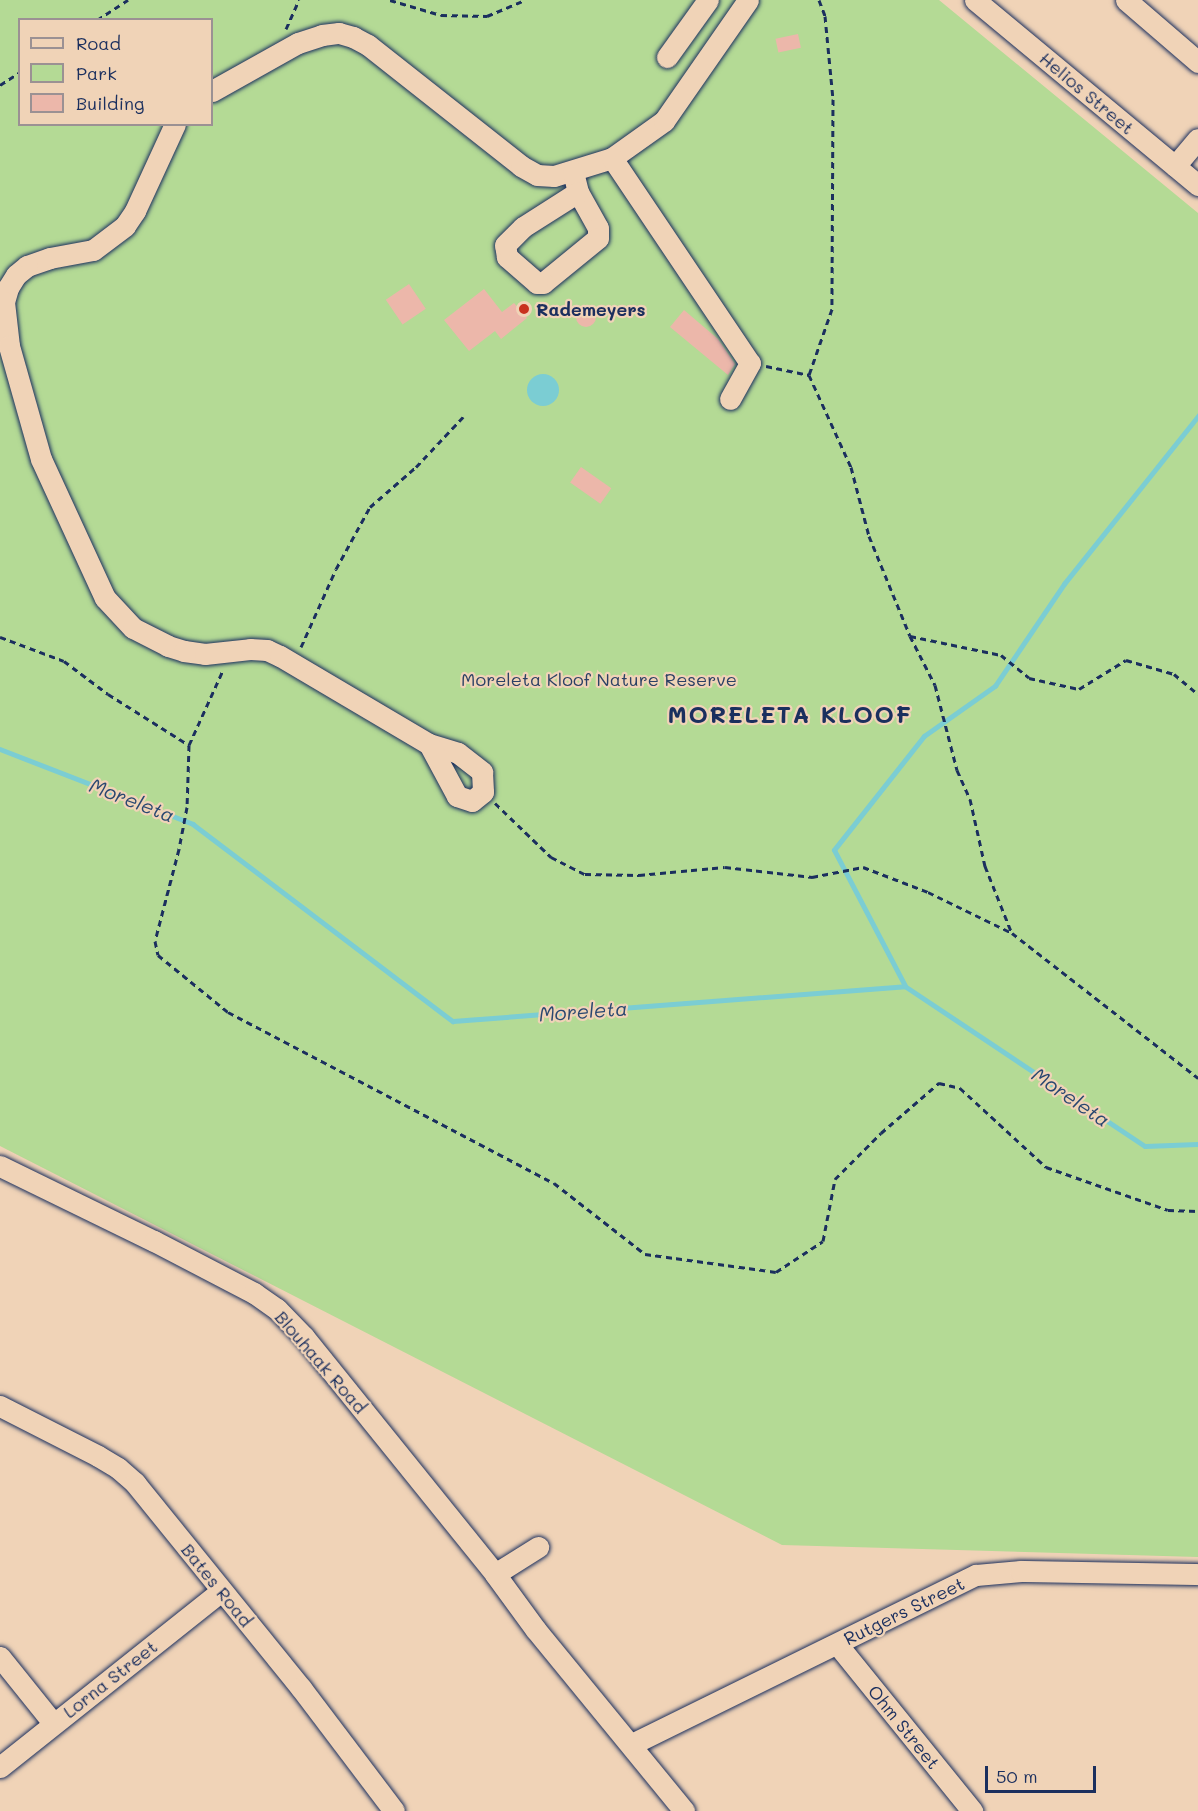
<!DOCTYPE html>
<style>
body{margin:0}
#map{position:relative;width:1198px;height:1811px;overflow:hidden;background:#f0d3b7;font-family:Mali,sans-serif}
div>[style]{position:absolute}
[style*='--x']{left:calc(var(--x)*1px);top:calc(var(--y)*1px);width:calc(var(--w)*1px);rotate:calc(var(--a)*1deg)}
.green>*{inset:0;background:#b4da95}
.water>*{inset:0;background:#7bcdd3}
.round{border-radius:50%}
.stream>*{height:4.5px;margin:-2.25px;padding:0 2.25px;transform-origin:2.25px;border-radius:2.25px;background:#7bcdd3}
.building>*{inset:0;background:#ecb7aa;transform-origin:0 0}
.path>*{height:3px;margin-top:-1.5px;transform-origin:0;background:repeating-linear-gradient(90deg,#1b2f5e 0 6px,transparent 0 10.5px)}
.roads{filter:drop-shadow(0 0 2px #1b2f5e) drop-shadow(0 0 2px #1b2f5e)}
.minor>*{height:21px;margin:-10.5px;padding:0 10.5px;transform-origin:10.5px;border-radius:10.5px;background:#f0d3b7}
.dots>*{width:16px;height:16px;translate:-50% -50%;box-sizing:border-box;border:3px solid #f0d3b7;border-radius:50%}
span{translate:-50% -50%;white-space:nowrap;text-align:center;line-height:1.15;-webkit-text-stroke:4.5px #f0d3b7;paint-order:stroke}
.street-label{font-size:18px;color:#1b2f5e}
.poi-label{font-size:18px;color:#1b2f5e;font-weight:700}
.left{translate:0 -50%;text-align:left}
.park-label{font-size:18px;color:#2a4064}
.water-label{font-size:20px;color:#294770;font-style:italic}
.district-label{font-size:24px;color:#1b2f5e;font-weight:700;letter-spacing:1.5px}
.legend{position:absolute;left:18px;top:18px;width:195px;height:108px;box-sizing:border-box;background:#f0d3b7;border:2px solid #9b9193;margin:0;padding:8px 10px;list-style:none;font-size:18px;color:#1b2f5e}
.legend li{display:flex;align-items:center;gap:12px;height:30px}
.legend b{width:30px;border:2px solid #9b9193}
.scale{position:absolute;left:985px;top:1766px;width:111px;height:27px;box-sizing:border-box;border:3px solid #1b2f5e;border-top:0;padding-left:8px;font-size:18px;line-height:21px;white-space:nowrap;color:#1b2f5e;-webkit-text-stroke:4px #f0d3b7;paint-order:stroke}
</style>
<div id="map">
<div class="green">
<i style="clip-path:polygon(evenodd,0 0,939px 0,1198px 213px,1198px 1557px,782px 1545px,0 1146px,0 0,20px 20px,212px 20px,212px 124px,20px 124px,20px 20px)"></i>
</div>
<div class="water">
<i class="round" style="left:527px;top:374px;width:32px;height:32px"></i>
</div>
<div class="stream">
<i style="--x:0;--y:749;--w:207;--a:21.2"></i>
<i style="--x:193;--y:824;--w:326;--a:37.2"></i>
<i style="--x:453;--y:1021;--w:453;--a:-4.4"></i>
<i style="--x:905;--y:986;--w:288;--a:33.7"></i>
<i style="--x:1145;--y:1146;--w:53;--a:-2.2"></i>
<i style="--x:905;--y:986;--w:153;--a:-117.6"></i>
<i style="--x:834;--y:850;--w:145;--a:-51.7"></i>
<i style="--x:924;--y:736;--w:87;--a:-35.2"></i>
<i style="--x:995;--y:686;--w:123;--a:-55.9"></i>
<i style="--x:1064;--y:584;--w:215;--a:-51.4"></i>
</div>
<div class="building">
<i style="left:798px;top:34px;width:14px;height:23px;rotate:78deg"></i>
<i style="left:409px;top:284px;width:30px;height:28px;rotate:56deg"></i>
<i style="clip-path:polygon(484px 289px,502px 312px,514px 303px,527px 318px,501px 339px,495px 331px,469px 351px,444px 320px)"></i>
<i class="round" style="left:576px;top:307px;width:20px;height:20px"></i>
<i style="clip-path:polygon(684px 310px,718px 339px,735px 364px,728px 375px,670px 327px)"></i>
<i style="left:581px;top:467px;width:37px;height:19px;rotate:35deg"></i>
</div>
<div class="path">
<i style="--x:390;--y:0;--w:53;--a:16.4"></i>
<i style="--x:441;--y:15;--w:46;--a:1.2"></i>
<i style="--x:487;--y:16;--w:41;--a:-22.8"></i>
<i style="--x:819;--y:0;--w:17;--a:69"></i>
<i style="--x:825;--y:16;--w:83;--a:84.5"></i>
<i style="--x:833;--y:99;--w:210;--a:90.3"></i>
<i style="--x:832;--y:309;--w:70;--a:109.2"></i>
<i style="--x:809;--y:375;--w:101;--a:65.5"></i>
<i style="--x:851;--y:467;--w:71;--a:75.4"></i>
<i style="--x:869;--y:536;--w:108;--a:67.7"></i>
<i style="--x:910;--y:636;--w:93;--a:11.8"></i>
<i style="--x:1001;--y:655;--w:36;--a:39"></i>
<i style="--x:1029;--y:678;--w:51;--a:12.4"></i>
<i style="--x:1079;--y:689;--w:55;--a:-31.7"></i>
<i style="--x:1126;--y:660;--w:50;--a:16.3"></i>
<i style="--x:1174;--y:674;--w:31;--a:40"></i>
<i style="--x:97;--y:20;--w:37;--a:-33"></i>
<i style="--x:286;--y:29;--w:32;--a:-66"></i>
<i style="--x:0;--y:85;--w:24;--a:-33"></i>
<i style="--x:766;--y:366;--w:44;--a:11.8"></i>
<i style="--x:910;--y:636;--w:55;--a:63"></i>
<i style="--x:935;--y:685;--w:88;--a:75.5"></i>
<i style="--x:957;--y:770;--w:32;--a:66"></i>
<i style="--x:970;--y:799;--w:69;--a:77.4"></i>
<i style="--x:985;--y:866;--w:70;--a:68.2"></i>
<i style="--x:0;--y:637;--w:68;--a:20.6"></i>
<i style="--x:64;--y:661;--w:55;--a:36.9"></i>
<i style="--x:108;--y:694;--w:96;--a:32.2"></i>
<i style="--x:189;--y:745;--w:62;--a:91.8"></i>
<i style="--x:187;--y:807;--w:43;--a:100.8"></i>
<i style="--x:179;--y:849;--w:95;--a:104.6"></i>
<i style="--x:155;--y:941;--w:14;--a:78"></i>
<i style="--x:158;--y:955;--w:90;--a:39.2"></i>
<i style="--x:228;--y:1012;--w:368;--a:27.7"></i>
<i style="--x:554;--y:1183;--w:115;--a:38"></i>
<i style="--x:645;--y:1254;--w:132;--a:7.8"></i>
<i style="--x:776;--y:1272;--w:56;--a:-33.4"></i>
<i style="--x:823;--y:1241;--w:63;--a:-79"></i>
<i style="--x:835;--y:1179;--w:65;--a:-45"></i>
<i style="--x:881;--y:1133;--w:77;--a:-40.8"></i>
<i style="--x:939;--y:1083;--w:22;--a:13"></i>
<i style="--x:960;--y:1088;--w:117;--a:42.6"></i>
<i style="--x:1046;--y:1167;--w:129;--a:19.4"></i>
<i style="--x:1168;--y:1210;--w:30;--a:2"></i>
<i style="--x:301;--y:647;--w:85;--a:-65.8"></i>
<i style="--x:336;--y:569;--w:71;--a:-61.3"></i>
<i style="--x:370;--y:507;--w:61;--a:-41"></i>
<i style="--x:416;--y:467;--w:69;--a:-46.8"></i>
<i style="--x:189;--y:745;--w:82;--a:-65.6"></i>
<i style="--x:495;--y:803;--w:78;--a:44"></i>
<i style="--x:551;--y:857;--w:38;--a:27"></i>
<i style="--x:585;--y:874;--w:54;--a:1.1"></i>
<i style="--x:639;--y:875;--w:86;--a:-5.3"></i>
<i style="--x:725;--y:867;--w:88;--a:6.6"></i>
<i style="--x:812;--y:877;--w:52;--a:-11.1"></i>
<i style="--x:863;--y:867;--w:70;--a:21"></i>
<i style="--x:928;--y:892;--w:93;--a:26"></i>
<i style="--x:1012;--y:933;--w:236;--a:37.9"></i>
</div>
<div class="roads">
<div class="minor">
<i style="--x:975;--y:0;--w:290;--a:39.7"></i>
<i style="--x:1126;--y:0;--w:95;--a:40.7"></i>
<i style="--x:667;--y:57;--w:70;--a:-54.3"></i>
<i style="--x:212;--y:91;--w:98;--a:-29.2"></i>
<i style="--x:298;--y:43;--w:25;--a:-18"></i>
<i style="--x:322;--y:35;--w:17;--a:-7"></i>
<i style="--x:339;--y:33;--w:15;--a:16"></i>
<i style="--x:353;--y:37;--w:17;--a:28"></i>
<i style="--x:368;--y:45;--w:195;--a:38.3"></i>
<i style="--x:521;--y:166;--w:18;--a:29"></i>
<i style="--x:537;--y:175;--w:17;--a:3"></i>
<i style="--x:554;--y:176;--w:61;--a:-17.2"></i>
<i style="--x:612;--y:158;--w:64;--a:-35.4"></i>
<i style="--x:664;--y:121;--w:147;--a:-55.2"></i>
<i style="--x:175;--y:124;--w:96;--a:114.7"></i>
<i style="--x:135;--y:211;--w:18;--a:124"></i>
<i style="--x:125;--y:226;--w:40;--a:143"></i>
<i style="--x:93;--y:250;--w:44;--a:169.5"></i>
<i style="--x:50;--y:258;--w:24;--a:161"></i>
<i style="--x:27;--y:266;--w:14;--a:141"></i>
<i style="--x:16;--y:275;--w:15;--a:122"></i>
<i style="--x:8;--y:288;--w:15;--a:106"></i>
<i style="--x:4;--y:302;--w:44;--a:83.5"></i>
<i style="--x:9;--y:346;--w:117;--a:74.2"></i>
<i style="--x:41;--y:459;--w:153;--a:65.3"></i>
<i style="--x:105;--y:598;--w:41;--a:47"></i>
<i style="--x:133;--y:628;--w:39;--a:27"></i>
<i style="--x:168;--y:646;--w:17;--a:17"></i>
<i style="--x:184;--y:651;--w:21;--a:8"></i>
<i style="--x:205;--y:654;--w:45;--a:-6.3"></i>
<i style="--x:250;--y:649;--w:17;--a:3"></i>
<i style="--x:267;--y:650;--w:14;--a:25"></i>
<i style="--x:280;--y:656;--w:173;--a:30.6"></i>
<i style="--x:429;--y:744;--w:30;--a:17"></i>
<i style="--x:458;--y:753;--w:31;--a:38"></i>
<i style="--x:482;--y:772;--w:20;--a:87"></i>
<i style="--x:483;--y:792;--w:14;--a:141"></i>
<i style="--x:472;--y:801;--w:16;--a:-162"></i>
<i style="--x:457;--y:796;--w:59;--a:-118.3"></i>
<i style="--x:612;--y:158;--w:247;--a:56.1"></i>
<i style="--x:750;--y:363;--w:41;--a:119.1"></i>
<i style="--x:1175;--y:166;--w:35;--a:-50"></i>
<i style="--x:573;--y:172;--w:21;--a:76"></i>
<i style="--x:578;--y:192;--w:41;--a:60.9"></i>
<i style="--x:598;--y:228;--w:10;--a:90"></i>
<i style="--x:598;--y:238;--w:71;--a:140.7"></i>
<i style="--x:543;--y:283;--w:6;--a:180"></i>
<i style="--x:537;--y:283;--w:40;--a:-139"></i>
<i style="--x:507;--y:257;--w:12;--a:-99"></i>
<i style="--x:505;--y:245;--w:25;--a:-45"></i>
<i style="--x:523;--y:227;--w:65;--a:-32.5"></i>
<i style="--x:0;--y:1166;--w:171;--a:26"></i>
<i style="--x:154;--y:1241;--w:113;--a:27.5"></i>
<i style="--x:254;--y:1293;--w:28;--a:35"></i>
<i style="--x:277;--y:1309;--w:39;--a:46"></i>
<i style="--x:304;--y:1337;--w:304;--a:51.1"></i>
<i style="--x:495;--y:1574;--w:69;--a:53.8"></i>
<i style="--x:536;--y:1630;--w:234;--a:50.7"></i>
<i style="--x:0;--y:1406;--w:110;--a:27"></i>
<i style="--x:98;--y:1456;--w:23;--a:31"></i>
<i style="--x:118;--y:1468;--w:23;--a:41"></i>
<i style="--x:135;--y:1483;--w:264;--a:51"></i>
<i style="--x:301;--y:1688;--w:154;--a:52.9"></i>
<i style="--x:495;--y:1574;--w:51;--a:-32.1"></i>
<i style="--x:837;--y:1644;--w:215;--a:51"></i>
<i style="--x:0;--y:1657;--w:85;--a:51.2"></i>
<i style="--x:632;--y:1744;--w:383;--a:-26.2"></i>
<i style="--x:976;--y:1575;--w:45;--a:-5.1"></i>
<i style="--x:1021;--y:1571;--w:177;--a:1"></i>
<i style="--x:0;--y:1767;--w:283;--a:-38.5"></i>
</div>
</div>
<div class="dots">
<i style="left:524px;top:309px;background:#c8321e"></i>
</div>
<div class="street-label">
<span style="left:1087px;top:93px;rotate:40deg">Helios Street</span>
<span style="left:321px;top:1362px;rotate:49deg">Blouhaak Road</span>
<span style="left:217px;top:1585px;rotate:51deg">Bates Road</span>
<span style="left:904px;top:1611px;rotate:-26deg">Rutgers Street</span>
<span style="left:110px;top:1679px;rotate:-38deg">Lorna Street</span>
<span style="left:904px;top:1727px;rotate:51deg">Ohm Street</span>
</div>
<div class="poi-label">
<span class="left" style="left:536px;top:309px">Rademeyers</span>
</div>
<div class="park-label">
<span style="left:599px;top:679px">Moreleta Kloof Nature Reserve</span>
</div>
<div class="water-label">
<span style="left:132px;top:800px;rotate:21deg">Moreleta</span>
<span style="left:583px;top:1011px;rotate:-4deg">Moreleta</span>
<span style="left:1071px;top:1097px;rotate:34deg">Moreleta</span>
</div>
<div class="district-label">
<span style="left:790px;top:714px">MORELETA KLOOF</span>
</div>
<ul class="legend">
<li><b style="height:8px;background:#f0d3b7"></b>Road</li>
<li><b style="height:16px;background:#b4da95"></b>Park</li>
<li><b style="height:16px;background:#ecb7aa"></b>Building</li>
</ul>
<div class="scale">50 m</div>
</div>
